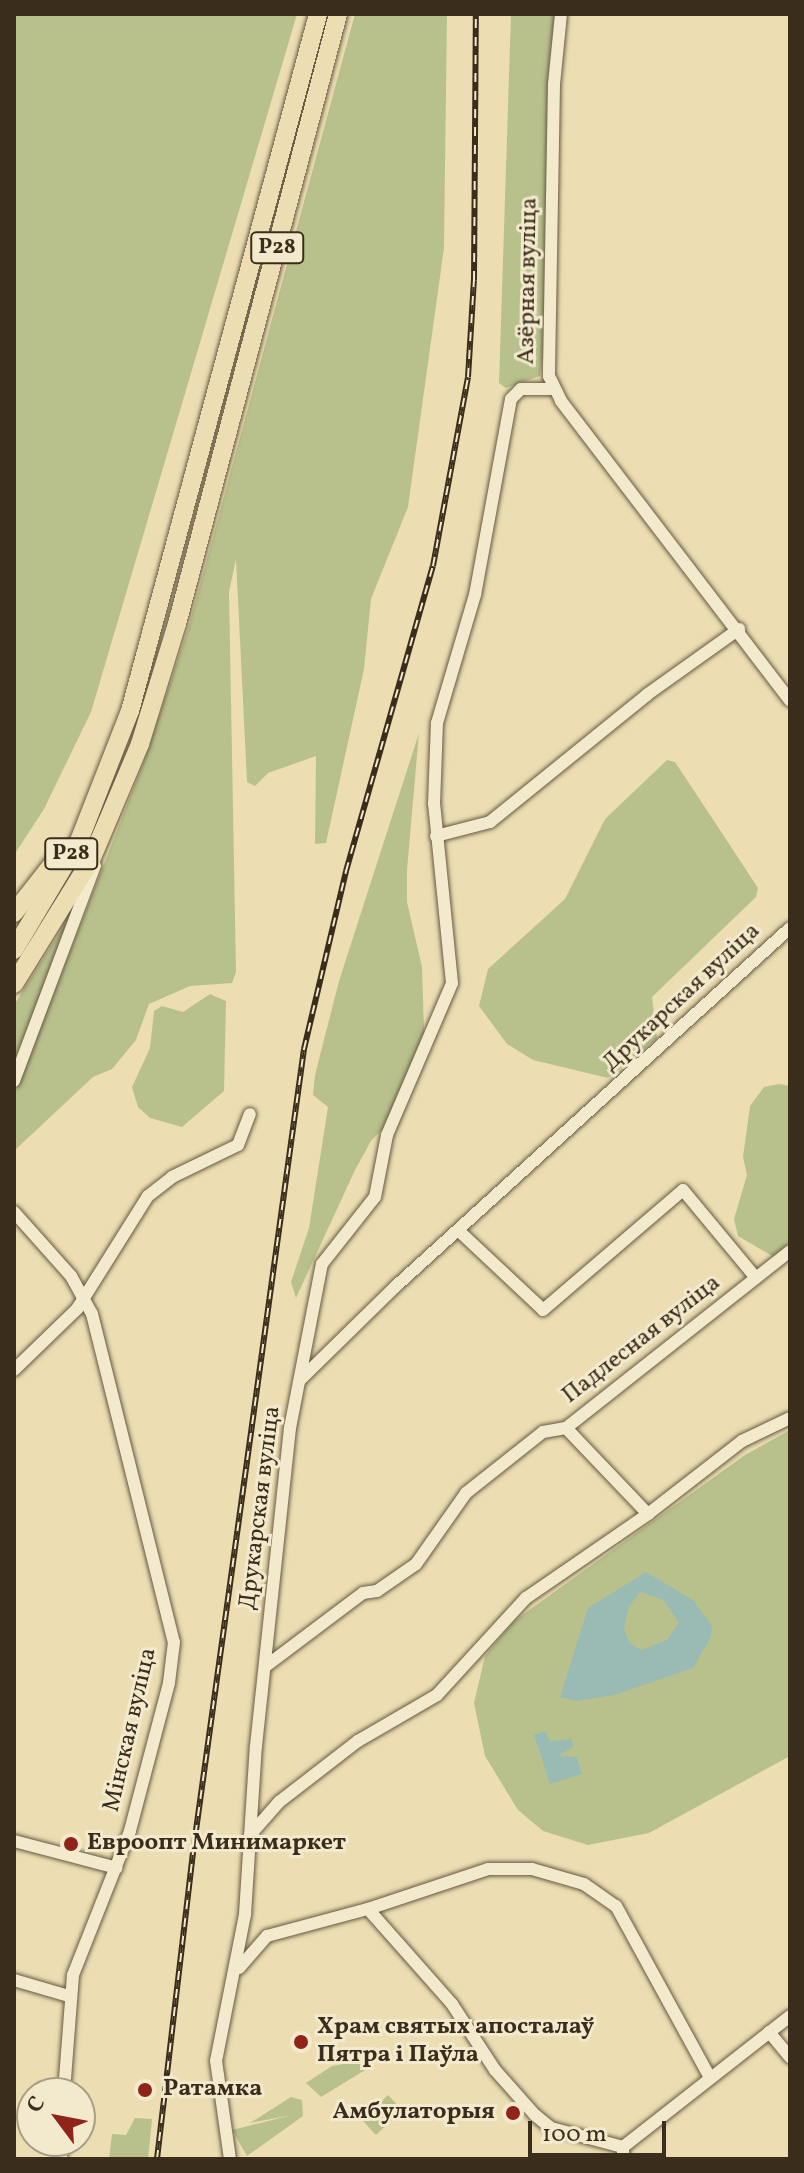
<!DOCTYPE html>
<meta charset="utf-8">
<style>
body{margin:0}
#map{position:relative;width:804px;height:2173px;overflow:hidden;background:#ecdeb2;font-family:Vollkorn,serif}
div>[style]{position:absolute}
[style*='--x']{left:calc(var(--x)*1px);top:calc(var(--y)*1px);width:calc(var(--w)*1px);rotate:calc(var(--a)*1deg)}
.green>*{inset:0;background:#b8c18c;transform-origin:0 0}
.water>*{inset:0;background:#9abbb4}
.roads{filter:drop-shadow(0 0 2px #675942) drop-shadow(0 0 2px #675942)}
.minor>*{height:12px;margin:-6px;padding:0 6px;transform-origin:6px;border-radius:6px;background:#f3eacd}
.highway>*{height:18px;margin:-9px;padding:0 9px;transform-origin:9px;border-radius:9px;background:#ecdeb2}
.rail>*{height:6px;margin-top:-3px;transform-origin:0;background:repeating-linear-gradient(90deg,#f3eacd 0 9px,#3b2d1c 0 18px);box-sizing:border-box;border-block:2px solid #3b2d1c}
.dots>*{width:22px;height:22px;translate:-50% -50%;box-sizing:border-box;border:4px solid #f3eacd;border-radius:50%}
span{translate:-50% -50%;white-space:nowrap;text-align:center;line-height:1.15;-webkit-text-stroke:6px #f3eacd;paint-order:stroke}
.shield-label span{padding:2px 6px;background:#f3eacd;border:2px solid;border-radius:6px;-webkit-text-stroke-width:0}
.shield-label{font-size:22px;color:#3b2d1c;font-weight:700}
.street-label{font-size:24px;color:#3b2d1c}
.poi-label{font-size:24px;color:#3b2d1c;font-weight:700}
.left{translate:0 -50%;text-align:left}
.right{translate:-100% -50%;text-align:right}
.frame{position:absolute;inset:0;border:16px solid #3b2d1c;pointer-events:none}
.north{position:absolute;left:16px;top:2077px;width:80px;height:80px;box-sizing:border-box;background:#f3eacd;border:2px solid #a99e86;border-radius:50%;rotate:302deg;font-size:22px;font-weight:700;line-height:32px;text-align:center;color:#3b2d1c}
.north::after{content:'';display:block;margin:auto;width:28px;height:36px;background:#8f2418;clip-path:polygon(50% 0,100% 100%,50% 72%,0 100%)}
.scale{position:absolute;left:528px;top:2121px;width:138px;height:36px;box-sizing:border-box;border:4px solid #3b2d1c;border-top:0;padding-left:10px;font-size:24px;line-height:28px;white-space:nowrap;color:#3b2d1c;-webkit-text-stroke:6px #f3eacd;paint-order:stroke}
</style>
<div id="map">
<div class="green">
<i style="clip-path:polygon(14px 14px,297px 14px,91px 712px,44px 809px,14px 855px)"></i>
<i style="clip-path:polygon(355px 14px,447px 14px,444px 248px,408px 507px,371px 599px,364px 669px,326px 843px,315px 844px,316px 756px,268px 773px,255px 786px,247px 782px,236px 559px,229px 592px,236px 972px,232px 983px,190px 986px,149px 1004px,136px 1040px,112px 1069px,93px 1077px,14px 1151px,14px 1095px,143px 764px,188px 629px)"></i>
<i style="clip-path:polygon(511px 14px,561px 14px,553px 276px,540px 376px,506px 388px,499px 383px)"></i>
<i style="clip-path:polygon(419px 733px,407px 870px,407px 902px,422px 967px,425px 1062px,400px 1111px,371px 1141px,355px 1170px,296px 1298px,291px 1282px,309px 1228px,328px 1107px,313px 1095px,315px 1075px,339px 981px)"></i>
<i style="clip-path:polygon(667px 760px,675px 762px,718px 827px,758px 888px,756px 897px,652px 997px,657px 1038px,608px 1078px,533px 1060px,507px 1044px,479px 1006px,488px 969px,565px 899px,605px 819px)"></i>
<i style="clip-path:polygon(74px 910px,14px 1062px,14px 1005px)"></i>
<i style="clip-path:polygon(210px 994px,226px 1001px,224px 1091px,182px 1127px,150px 1118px,138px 1107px,132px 1087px,150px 1048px,154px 1011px,162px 1006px,183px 1012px)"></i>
<i style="clip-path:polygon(779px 1084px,790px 1086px,790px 1259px,779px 1260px,738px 1236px,734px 1219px,747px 1175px,743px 1157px,750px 1106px,764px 1087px)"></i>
<i style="clip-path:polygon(790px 1430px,790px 1756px,649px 1833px,588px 1845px,543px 1831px,518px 1810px,485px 1756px,474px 1703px,485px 1656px,514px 1621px,745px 1455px)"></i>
<i style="clip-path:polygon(354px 2062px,370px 2067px,321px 2097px,306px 2083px,332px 2066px)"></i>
<i style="left:388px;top:2095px;width:21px;height:36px;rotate:47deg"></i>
<i style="clip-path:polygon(291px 2097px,302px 2100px,303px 2116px,247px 2156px,232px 2130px,292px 2115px,250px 2123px)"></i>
<i style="clip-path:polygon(135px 2118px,152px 2119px,148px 2159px,109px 2159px,112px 2134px,126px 2135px)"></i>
</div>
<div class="water">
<i style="clip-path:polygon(evenodd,646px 1572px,693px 1600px,712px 1625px,711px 1637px,693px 1668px,614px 1695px,577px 1701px,560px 1697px,588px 1608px,646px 1572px,640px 1592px,663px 1600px,679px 1622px,667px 1640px,641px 1650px,629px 1642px,624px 1629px,628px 1608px,640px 1592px)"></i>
<i style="clip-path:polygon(545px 1731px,550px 1741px,572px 1739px,573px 1747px,558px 1756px,577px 1757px,582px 1774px,550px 1784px,534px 1735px)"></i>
</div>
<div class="roads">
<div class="minor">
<i style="--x:561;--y:14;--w:70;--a:95.7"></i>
<i style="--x:554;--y:84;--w:292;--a:91"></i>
<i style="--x:549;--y:376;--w:28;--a:64"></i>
<i style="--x:561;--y:401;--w:377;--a:52.6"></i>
<i style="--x:436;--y:836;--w:56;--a:-14.5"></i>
<i style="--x:490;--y:822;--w:203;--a:-39"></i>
<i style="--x:648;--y:694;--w:112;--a:-35.5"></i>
<i style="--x:14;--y:1081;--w:230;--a:-69.4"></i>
<i style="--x:14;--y:1212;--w:86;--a:48.3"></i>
<i style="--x:71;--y:1276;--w:43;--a:61.1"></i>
<i style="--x:92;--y:1314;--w:338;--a:76"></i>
<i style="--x:174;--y:1642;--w:41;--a:97"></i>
<i style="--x:169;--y:1683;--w:153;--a:104.8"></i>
<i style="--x:130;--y:1831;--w:155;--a:111.6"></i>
<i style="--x:73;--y:1975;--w:118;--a:94.4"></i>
<i style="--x:459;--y:1231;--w:115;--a:43.2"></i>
<i style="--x:543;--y:1310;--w:184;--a:-40.6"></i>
<i style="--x:683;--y:1190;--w:114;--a:50.3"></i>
<i style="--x:14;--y:1370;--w:88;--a:-44.1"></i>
<i style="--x:77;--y:1309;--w:133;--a:-57.9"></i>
<i style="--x:148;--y:1196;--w:31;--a:-38"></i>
<i style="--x:172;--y:1177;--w:73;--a:-25.9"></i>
<i style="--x:238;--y:1145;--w:33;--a:-69"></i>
<i style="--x:301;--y:1379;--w:133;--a:-44.4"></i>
<i style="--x:396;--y:1286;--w:532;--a:-42.26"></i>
<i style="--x:566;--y:1428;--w:119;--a:46.4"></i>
<i style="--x:648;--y:1514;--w:119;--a:-37.8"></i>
<i style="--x:742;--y:1441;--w:53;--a:-25.6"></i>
<i style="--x:266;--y:1666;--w:121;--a:-37"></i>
<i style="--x:363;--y:1593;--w:14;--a:-8"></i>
<i style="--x:377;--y:1591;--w:47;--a:-34.7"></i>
<i style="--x:416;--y:1564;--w:87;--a:-54.8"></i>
<i style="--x:466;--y:1493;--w:98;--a:-38.4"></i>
<i style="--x:543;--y:1432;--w:23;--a:-10"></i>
<i style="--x:566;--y:1428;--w:285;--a:-38.3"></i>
<i style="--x:250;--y:1835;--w:44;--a:-48.7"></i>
<i style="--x:279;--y:1802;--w:100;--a:-37.7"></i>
<i style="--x:358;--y:1741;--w:91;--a:-30.2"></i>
<i style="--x:437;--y:1695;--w:132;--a:-47.5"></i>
<i style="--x:526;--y:1598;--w:148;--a:-34.5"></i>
<i style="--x:14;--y:1841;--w:106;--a:14.7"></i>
<i style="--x:368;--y:1909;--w:126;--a:-18.4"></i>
<i style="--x:488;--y:1869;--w:44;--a:0"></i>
<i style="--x:532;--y:1869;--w:54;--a:16.1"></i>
<i style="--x:584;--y:1884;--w:39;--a:35"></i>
<i style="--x:616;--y:1906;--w:194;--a:61.3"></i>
<i style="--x:239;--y:1968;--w:43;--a:-48.8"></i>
<i style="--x:267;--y:1936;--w:105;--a:-15"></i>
<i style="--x:368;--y:1909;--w:127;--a:48.5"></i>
<i style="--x:452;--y:2004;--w:79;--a:56.9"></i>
<i style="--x:495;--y:2070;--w:60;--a:48.4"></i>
<i style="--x:535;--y:2115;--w:21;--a:39"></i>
<i style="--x:551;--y:2128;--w:74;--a:14.8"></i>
<i style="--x:14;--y:1980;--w:57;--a:16.2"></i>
<i style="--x:769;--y:2032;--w:33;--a:50"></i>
<i style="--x:61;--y:2159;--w:18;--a:-87"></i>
<i style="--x:230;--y:2159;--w:99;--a:-98.1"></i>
<i style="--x:216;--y:2061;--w:150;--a:-78.8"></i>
<i style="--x:245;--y:1914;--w:168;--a:-86.3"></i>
<i style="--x:256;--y:1746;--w:320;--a:-83.9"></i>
<i style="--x:290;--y:1428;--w:167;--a:-79"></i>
<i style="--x:322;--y:1264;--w:85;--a:-51.7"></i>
<i style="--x:375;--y:1197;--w:63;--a:-79"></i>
<i style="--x:387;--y:1135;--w:165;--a:-66.8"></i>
<i style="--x:452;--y:983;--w:180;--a:-95.7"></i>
<i style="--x:434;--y:804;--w:81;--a:-87.9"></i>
<i style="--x:437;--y:723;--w:134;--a:-73.5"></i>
<i style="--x:475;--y:595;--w:199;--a:-79.6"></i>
<i style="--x:511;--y:399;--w:14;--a:-45"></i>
<i style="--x:521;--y:389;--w:33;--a:0"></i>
<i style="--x:623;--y:2159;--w:12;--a:-90"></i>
<i style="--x:623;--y:2147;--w:212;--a:-38.1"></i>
</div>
<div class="highway">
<i style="--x:14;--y:913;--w:71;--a:-51.8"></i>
<i style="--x:14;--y:950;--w:127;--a:-59.2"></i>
<i style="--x:79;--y:841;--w:140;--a:-68.6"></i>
<i style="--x:130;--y:711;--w:722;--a:-74.9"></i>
<i style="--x:14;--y:984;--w:146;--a:-58.2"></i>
<i style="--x:91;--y:860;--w:126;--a:-67.1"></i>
<i style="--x:140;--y:744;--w:126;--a:-72.9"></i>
<i style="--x:177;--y:624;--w:631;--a:-75.21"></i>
</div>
</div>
<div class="rail">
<i style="--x:157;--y:2159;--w:309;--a:-83.3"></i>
<i style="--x:193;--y:1852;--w:811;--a:-82.13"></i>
<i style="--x:304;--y:1049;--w:183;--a:-76.7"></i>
<i style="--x:346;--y:871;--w:317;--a:-74.1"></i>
<i style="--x:433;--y:566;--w:192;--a:-79.5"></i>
<i style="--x:468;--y:377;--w:97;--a:-86.5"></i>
<i style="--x:474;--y:280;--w:266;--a:-89.6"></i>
</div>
<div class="dots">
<i style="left:71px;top:1844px;background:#8f2418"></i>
<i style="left:301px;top:2042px;background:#8f2418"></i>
<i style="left:145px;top:2090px;background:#8f2418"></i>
<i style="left:513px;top:2113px;background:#8f2418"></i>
</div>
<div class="shield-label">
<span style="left:277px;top:248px">Р28</span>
<span style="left:71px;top:854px">Р28</span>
</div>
<div class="street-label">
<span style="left:529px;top:281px;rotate:-89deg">Азёрная вуліца</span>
<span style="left:682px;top:998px;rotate:-43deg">Друкарская вуліца</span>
<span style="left:642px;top:1340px;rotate:-38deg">Падлесная вуліца</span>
<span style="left:261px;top:1508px;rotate:-83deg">Друкарская вуліца</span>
<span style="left:131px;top:1730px;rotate:-77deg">Мінская вуліца</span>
</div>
<div class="poi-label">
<span class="left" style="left:87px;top:1844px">Евроопт Минимаркет</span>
<span class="left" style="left:317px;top:2042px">Храм святых апосталаў<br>Пятра і Паўла</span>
<span class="left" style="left:163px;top:2090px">Ратамка</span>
<span class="right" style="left:495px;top:2113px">Амбулаторыя</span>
</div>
<div class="frame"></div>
<div class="north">С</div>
<div class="scale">100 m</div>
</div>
